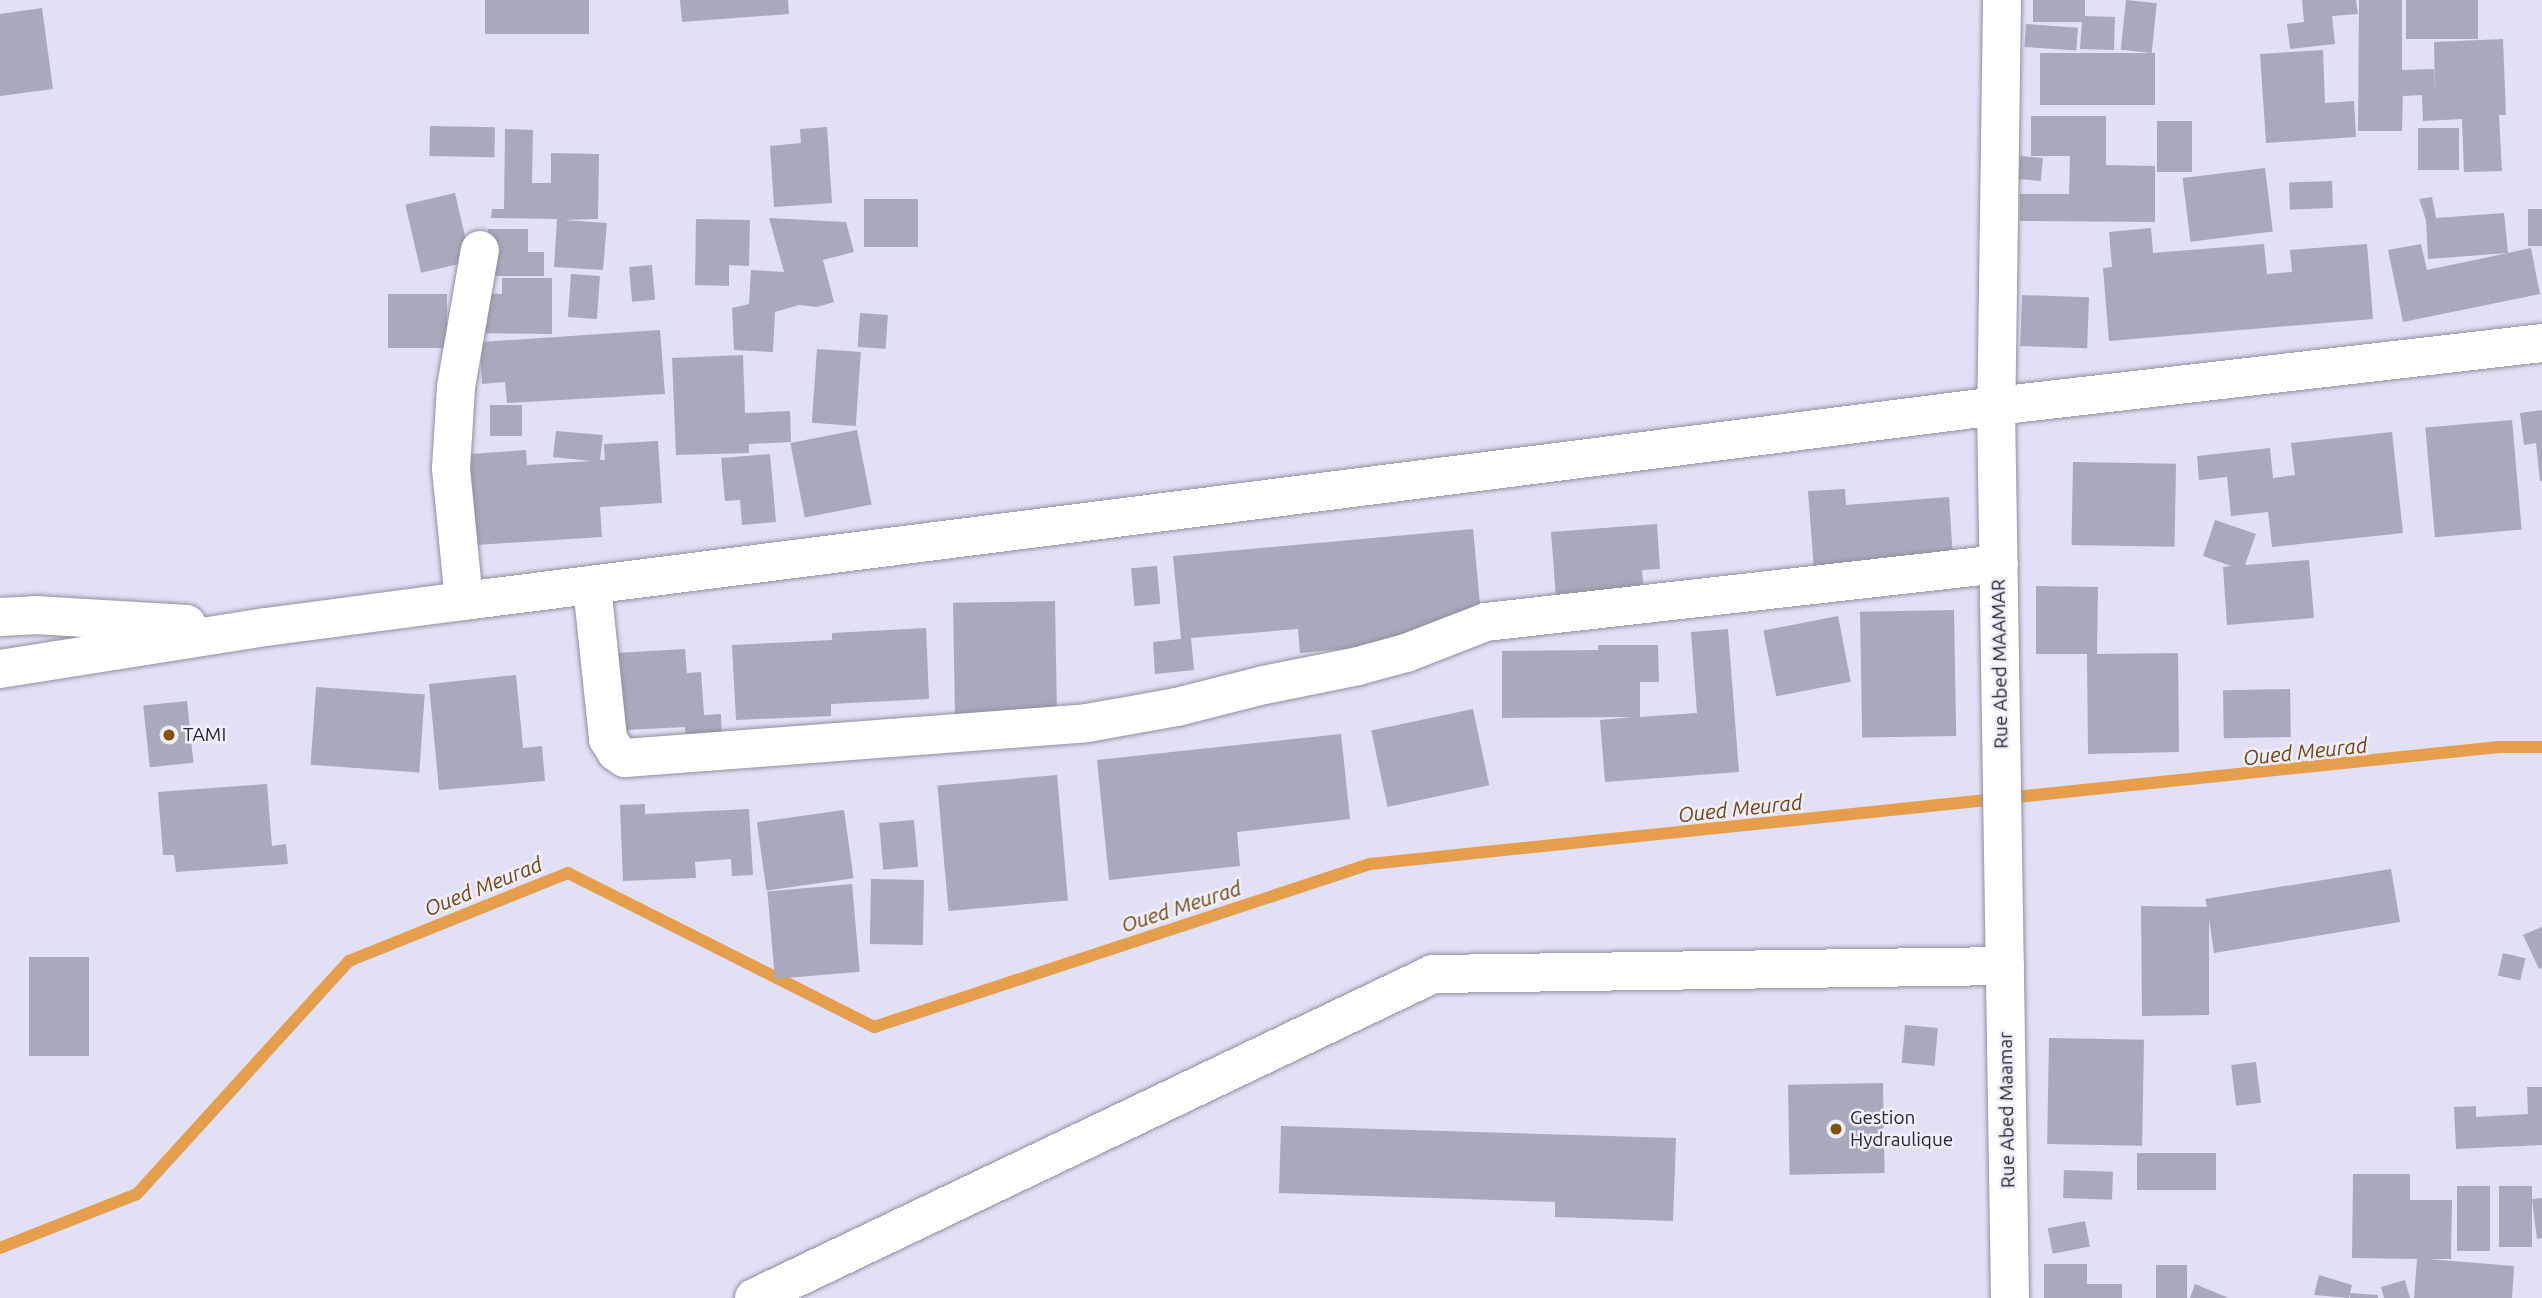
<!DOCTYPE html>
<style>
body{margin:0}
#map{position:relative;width:2542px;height:1298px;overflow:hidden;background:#e1e0f4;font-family:Ubuntu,sans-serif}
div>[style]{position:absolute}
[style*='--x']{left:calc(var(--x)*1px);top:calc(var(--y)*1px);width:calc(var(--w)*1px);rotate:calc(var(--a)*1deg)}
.stream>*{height:12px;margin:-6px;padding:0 6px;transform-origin:6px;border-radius:6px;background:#e49e4c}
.building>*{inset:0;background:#a9a9bc;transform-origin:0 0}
.roads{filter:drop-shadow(0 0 2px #908fa2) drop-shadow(0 0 2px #908fa2)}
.minor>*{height:38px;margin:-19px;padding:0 19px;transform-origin:19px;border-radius:19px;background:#fff}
.major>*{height:38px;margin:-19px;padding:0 19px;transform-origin:19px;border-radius:19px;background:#fff}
.dots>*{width:19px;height:19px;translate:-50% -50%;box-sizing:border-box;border:4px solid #eeeefe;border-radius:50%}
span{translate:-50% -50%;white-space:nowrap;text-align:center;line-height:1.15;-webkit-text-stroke:5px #eeeefe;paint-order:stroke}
.street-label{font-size:19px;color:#27262e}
.poi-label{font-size:19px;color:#27262e}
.left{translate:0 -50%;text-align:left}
.water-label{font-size:21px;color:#764806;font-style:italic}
</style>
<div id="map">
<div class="stream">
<i style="--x:0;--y:1248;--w:147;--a:-21.5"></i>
<i style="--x:137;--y:1194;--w:315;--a:-47.7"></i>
<i style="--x:349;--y:961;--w:236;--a:-21.9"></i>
<i style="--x:568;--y:873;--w:343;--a:26.7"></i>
<i style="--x:874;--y:1027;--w:522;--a:-18.19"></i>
<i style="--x:1370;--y:864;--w:1135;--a:-5.92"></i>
<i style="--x:2499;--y:747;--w:43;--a:0"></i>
</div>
<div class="building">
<i style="left:485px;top:0;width:104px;height:34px"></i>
<i style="clip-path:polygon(680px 0,788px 0,789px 14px,682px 22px)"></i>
<i style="clip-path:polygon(2033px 0,2085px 0,2085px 16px,2115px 17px,2114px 50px,2080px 49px,2082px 22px,2033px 22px)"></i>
<i style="left:2126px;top:0;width:31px;height:50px;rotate:6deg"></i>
<i style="clip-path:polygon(2302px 0,2356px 0,2358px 14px,2332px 16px,2335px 44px,2290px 49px,2287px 24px,2304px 22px)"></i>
<i style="clip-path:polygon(2359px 0,2402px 0,2402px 70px,2434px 69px,2435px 92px,2434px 42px,2503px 39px,2506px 115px,2499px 115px,2502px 171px,2464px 172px,2462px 119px,2423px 121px,2422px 95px,2403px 96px,2403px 88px,2402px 131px,2358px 131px)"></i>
<i style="left:2406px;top:0;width:72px;height:39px"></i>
<i style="clip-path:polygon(42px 8px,53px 89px,0 96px,0 14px)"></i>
<i style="left:2026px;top:24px;width:52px;height:23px;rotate:4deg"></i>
<i style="clip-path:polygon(2323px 50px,2325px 103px,2354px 101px,2356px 137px,2266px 143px,2260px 54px)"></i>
<i style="left:2155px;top:53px;width:52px;height:115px;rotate:90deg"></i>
<i style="clip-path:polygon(2031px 116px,2106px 116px,2106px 165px,2155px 166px,2155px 222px,2020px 221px,2020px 194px,2069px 194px,2070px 156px,2031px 156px)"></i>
<i style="left:2157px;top:121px;width:35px;height:51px"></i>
<i style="left:430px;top:126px;width:65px;height:30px;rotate:1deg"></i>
<i style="clip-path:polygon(827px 127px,832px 203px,774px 207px,770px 146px,801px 143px,800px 129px)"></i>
<i style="left:2418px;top:128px;width:41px;height:42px"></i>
<i style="clip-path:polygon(505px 129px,533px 130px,532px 183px,551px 183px,551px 153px,599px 154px,598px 219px,564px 220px,607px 223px,603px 270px,554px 267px,557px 219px,491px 218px,492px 209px,504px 209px)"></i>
<i style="left:2020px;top:156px;width:23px;height:23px;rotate:5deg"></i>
<i style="left:2265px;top:168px;width:64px;height:83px;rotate:83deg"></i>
<i style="left:2332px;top:181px;width:27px;height:43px;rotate:88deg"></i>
<i style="left:455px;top:193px;width:70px;height:51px;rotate:77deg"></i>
<i style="clip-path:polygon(2432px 197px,2436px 218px,2504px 213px,2508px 253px,2531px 248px,2540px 294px,2403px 322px,2388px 250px,2421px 244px,2427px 270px,2508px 253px,2428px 259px,2426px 220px,2419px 199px)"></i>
<i style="left:864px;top:199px;width:54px;height:48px"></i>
<i style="left:2528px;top:209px;width:14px;height:37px"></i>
<i style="clip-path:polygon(769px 218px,846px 222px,854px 252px,823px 260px,834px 302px,817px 307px,799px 305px,775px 312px,773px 352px,734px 350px,732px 308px,749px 304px,751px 270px,784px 272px)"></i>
<i style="clip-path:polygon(696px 219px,750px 220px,749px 266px,729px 265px,729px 286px,695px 285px)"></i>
<i style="clip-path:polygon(2151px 228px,2153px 253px,2264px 244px,2267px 274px,2292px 272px,2290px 250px,2367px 244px,2373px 319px,2109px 341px,2103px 268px,2112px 267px,2109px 232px)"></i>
<i style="clip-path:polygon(488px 229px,528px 229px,528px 252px,544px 252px,544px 276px,488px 276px)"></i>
<i style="left:652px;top:265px;width:35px;height:23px;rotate:85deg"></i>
<i style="left:571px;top:274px;width:29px;height:43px;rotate:4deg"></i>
<i style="clip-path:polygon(502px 278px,552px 278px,552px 334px,476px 333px,476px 293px,502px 294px)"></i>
<i style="left:388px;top:294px;width:59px;height:54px"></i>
<i style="left:2022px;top:295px;width:67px;height:51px;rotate:2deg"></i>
<i style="left:860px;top:313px;width:28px;height:34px;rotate:4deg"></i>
<i style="clip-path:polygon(660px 330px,665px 394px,507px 403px,505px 382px,482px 384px,480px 342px)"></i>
<i style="left:817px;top:349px;width:44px;height:74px;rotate:4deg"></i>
<i style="clip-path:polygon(743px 355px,745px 413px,790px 411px,791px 442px,749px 444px,749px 453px,676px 455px,672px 358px)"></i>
<i style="left:490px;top:405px;width:32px;height:31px"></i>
<i style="clip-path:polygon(2542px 410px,2542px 481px,2540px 481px,2536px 443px,2524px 445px,2520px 413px)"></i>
<i style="left:2512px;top:420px;width:110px;height:87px;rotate:85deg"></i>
<i style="left:857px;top:430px;width:76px;height:68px;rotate:79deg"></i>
<i style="clip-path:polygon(556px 431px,603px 435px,600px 460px,605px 460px,604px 444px,658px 441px,662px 503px,600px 507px,602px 537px,461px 546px,455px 455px,526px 450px,527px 465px,592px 461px,553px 457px)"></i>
<i style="clip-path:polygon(2392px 432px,2403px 533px,2272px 547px,2268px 512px,2231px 516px,2227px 477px,2199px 480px,2197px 456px,2270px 448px,2273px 478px,2295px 475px,2291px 443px)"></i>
<i style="clip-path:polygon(770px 454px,776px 522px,742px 525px,740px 500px,725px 501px,721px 458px)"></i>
<i style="left:2073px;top:462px;width:103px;height:83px;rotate:1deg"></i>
<i style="clip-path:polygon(1845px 489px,1846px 505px,1949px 497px,1954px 573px,1815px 583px,1808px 491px)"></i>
<i style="clip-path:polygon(2215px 520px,2256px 534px,2245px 565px,2309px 560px,2314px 618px,2227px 625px,2223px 567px,2231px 566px,2203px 556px)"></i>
<i style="clip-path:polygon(1657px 524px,1660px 569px,1642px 570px,1644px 593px,1556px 598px,1551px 532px)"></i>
<i style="clip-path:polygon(1473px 529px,1483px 636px,1300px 653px,1298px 629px,1191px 638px,1194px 670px,1155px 674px,1153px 642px,1181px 639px,1173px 556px)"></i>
<i style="left:1157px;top:566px;width:38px;height:26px;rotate:85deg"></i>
<i style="clip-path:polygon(2036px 586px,2098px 587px,2097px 654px,2178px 653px,2179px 752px,2088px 754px,2087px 654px,2036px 654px)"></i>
<i style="left:1055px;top:601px;width:112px;height:102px;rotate:89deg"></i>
<i style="left:1954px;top:610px;width:126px;height:94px;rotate:89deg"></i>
<i style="left:1838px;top:616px;width:67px;height:76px;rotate:79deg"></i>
<i style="clip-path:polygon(926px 628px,929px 699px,831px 704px,831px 716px,736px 720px,732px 645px,832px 640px,832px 633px)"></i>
<i style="clip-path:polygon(1728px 629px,1739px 772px,1605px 782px,1600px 720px,1633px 717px,1502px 718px,1502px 651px,1598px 650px,1598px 645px,1658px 645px,1659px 682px,1640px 682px,1640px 717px,1697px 713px,1691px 632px)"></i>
<i style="clip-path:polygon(685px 649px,687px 673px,701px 672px,704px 715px,721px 714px,722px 743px,686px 745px,685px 727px,587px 732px,582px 655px)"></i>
<i style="clip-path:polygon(516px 675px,523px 748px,542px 746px,545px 781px,439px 790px,429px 684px)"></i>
<i style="left:316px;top:687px;width:109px;height:78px;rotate:4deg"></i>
<i style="left:2290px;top:689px;width:48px;height:67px;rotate:89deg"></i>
<i style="left:187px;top:701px;width:62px;height:44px;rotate:84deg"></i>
<i style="left:1473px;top:709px;width:78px;height:104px;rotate:78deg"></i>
<i style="clip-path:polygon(1341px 734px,1350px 819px,1237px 832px,1240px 866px,1109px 880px,1097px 760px)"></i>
<i style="left:1057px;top:775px;width:126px;height:120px;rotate:85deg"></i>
<i style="clip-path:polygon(267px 784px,272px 846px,286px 844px,288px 864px,176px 872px,174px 855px,163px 855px,158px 792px)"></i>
<i style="clip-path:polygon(645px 804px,645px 814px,749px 809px,753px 875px,732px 876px,731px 859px,695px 862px,696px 878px,623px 881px,620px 805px)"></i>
<i style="left:844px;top:810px;width:69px;height:88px;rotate:82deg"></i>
<i style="left:914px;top:820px;width:47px;height:35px;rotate:85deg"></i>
<i style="clip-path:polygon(2391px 869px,2400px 922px,2214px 953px,2209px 919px,2209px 1015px,2142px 1016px,2141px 906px,2207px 907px,2205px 899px)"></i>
<i style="left:871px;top:879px;width:53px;height:65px;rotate:1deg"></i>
<i style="left:852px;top:884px;width:88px;height:85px;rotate:85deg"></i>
<i style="clip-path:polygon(2542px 927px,2542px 968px,2539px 969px,2523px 935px)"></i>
<i style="left:2503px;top:953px;width:23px;height:23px;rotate:13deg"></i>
<i style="left:29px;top:957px;width:60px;height:99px"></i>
<i style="left:1905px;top:1025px;width:33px;height:38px;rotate:5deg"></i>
<i style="left:2049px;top:1038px;width:95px;height:106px;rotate:1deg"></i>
<i style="left:2256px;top:1062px;width:41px;height:25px;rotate:83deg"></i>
<i style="left:1883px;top:1083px;width:90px;height:95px;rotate:89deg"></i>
<i style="clip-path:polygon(2527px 1087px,2542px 1087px,2542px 1145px,2456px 1149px,2454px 1107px,2476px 1106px,2476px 1117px,2528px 1114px)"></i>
<i style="clip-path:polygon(1281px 1126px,1676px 1138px,1673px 1221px,1555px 1217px,1555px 1202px,1279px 1193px)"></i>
<i style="left:2137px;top:1153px;width:79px;height:37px"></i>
<i style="left:2064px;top:1170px;width:49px;height:28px;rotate:2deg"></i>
<i style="clip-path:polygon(2353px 1174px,2410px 1174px,2410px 1200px,2452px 1200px,2451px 1259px,2428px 1259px,2514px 1266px,2512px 1298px,2414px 1298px,2417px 1259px,2352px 1258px)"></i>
<i style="left:2457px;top:1186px;width:33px;height:65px"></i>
<i style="left:2499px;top:1186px;width:33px;height:61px"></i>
<i style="clip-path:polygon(2542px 1198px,2542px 1238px,2537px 1239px,2532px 1199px)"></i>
<i style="left:2085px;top:1221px;width:26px;height:38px;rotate:79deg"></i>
<i style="clip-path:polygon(2044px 1264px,2087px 1264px,2087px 1284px,2122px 1284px,2122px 1298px,2044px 1298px)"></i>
<i style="left:2156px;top:1265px;width:31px;height:33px"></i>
<i style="clip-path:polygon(2319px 1275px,2352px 1285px,2350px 1293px,2378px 1295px,2378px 1298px,2350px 1298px,2350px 1293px,2349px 1298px,2314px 1295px)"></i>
<i style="clip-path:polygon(2405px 1280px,2410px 1298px,2384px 1298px,2381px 1287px)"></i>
<i style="clip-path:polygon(2195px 1284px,2229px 1298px,2190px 1298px)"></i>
</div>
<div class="roads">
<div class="minor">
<i style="--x:2002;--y:0;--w:406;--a:90.8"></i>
<i style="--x:1996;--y:406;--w:892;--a:89.1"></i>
<i style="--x:592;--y:586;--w:154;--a:84"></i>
<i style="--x:608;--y:739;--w:15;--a:58"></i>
<i style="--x:616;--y:752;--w:11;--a:34"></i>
<i style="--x:625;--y:758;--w:463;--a:-4.3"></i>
<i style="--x:1087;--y:723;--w:91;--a:-10.1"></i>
<i style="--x:1177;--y:707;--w:90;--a:-14.2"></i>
<i style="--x:1264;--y:685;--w:96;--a:-11.4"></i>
<i style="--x:1358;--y:666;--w:50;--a:-15.2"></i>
<i style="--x:1406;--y:653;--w:86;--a:-21.2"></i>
<i style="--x:1486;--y:622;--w:516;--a:-6.45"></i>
<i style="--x:464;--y:601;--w:133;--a:-95.6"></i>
<i style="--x:451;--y:469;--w:82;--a:-86.5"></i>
<i style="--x:456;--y:387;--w:139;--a:-80.1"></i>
<i style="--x:754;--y:1298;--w:752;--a:-25.51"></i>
<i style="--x:1433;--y:974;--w:572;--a:-0.8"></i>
</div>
<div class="major">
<i style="--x:0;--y:617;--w:35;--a:-3"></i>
<i style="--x:35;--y:615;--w:152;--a:3.4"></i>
<i style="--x:0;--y:669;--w:269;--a:-9"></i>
<i style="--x:266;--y:627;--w:200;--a:-7.5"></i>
<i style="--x:464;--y:601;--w:1544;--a:-7.25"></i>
<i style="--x:1996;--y:406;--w:550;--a:-6.58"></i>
</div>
</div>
<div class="dots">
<i style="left:169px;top:735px;background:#875200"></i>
<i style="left:1836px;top:1129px;background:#875200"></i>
</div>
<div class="street-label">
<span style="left:2000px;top:664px;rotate:-91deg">Rue Abed MAAMAR</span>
<span style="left:2007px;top:1110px;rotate:-91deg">Rue Abed Maamar</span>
</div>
<div class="poi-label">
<span class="left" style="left:183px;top:735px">TAMI</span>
<span class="left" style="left:1850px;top:1129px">Gestion<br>Hydraulique</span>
</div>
<div class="water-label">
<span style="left:2305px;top:751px;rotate:-6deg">Oued Meurad</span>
<span style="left:1740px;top:808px;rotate:-6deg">Oued Meurad</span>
<span style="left:483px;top:886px;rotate:-22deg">Oued Meurad</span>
<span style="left:1181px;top:906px;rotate:-18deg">Oued Meurad</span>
</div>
</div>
